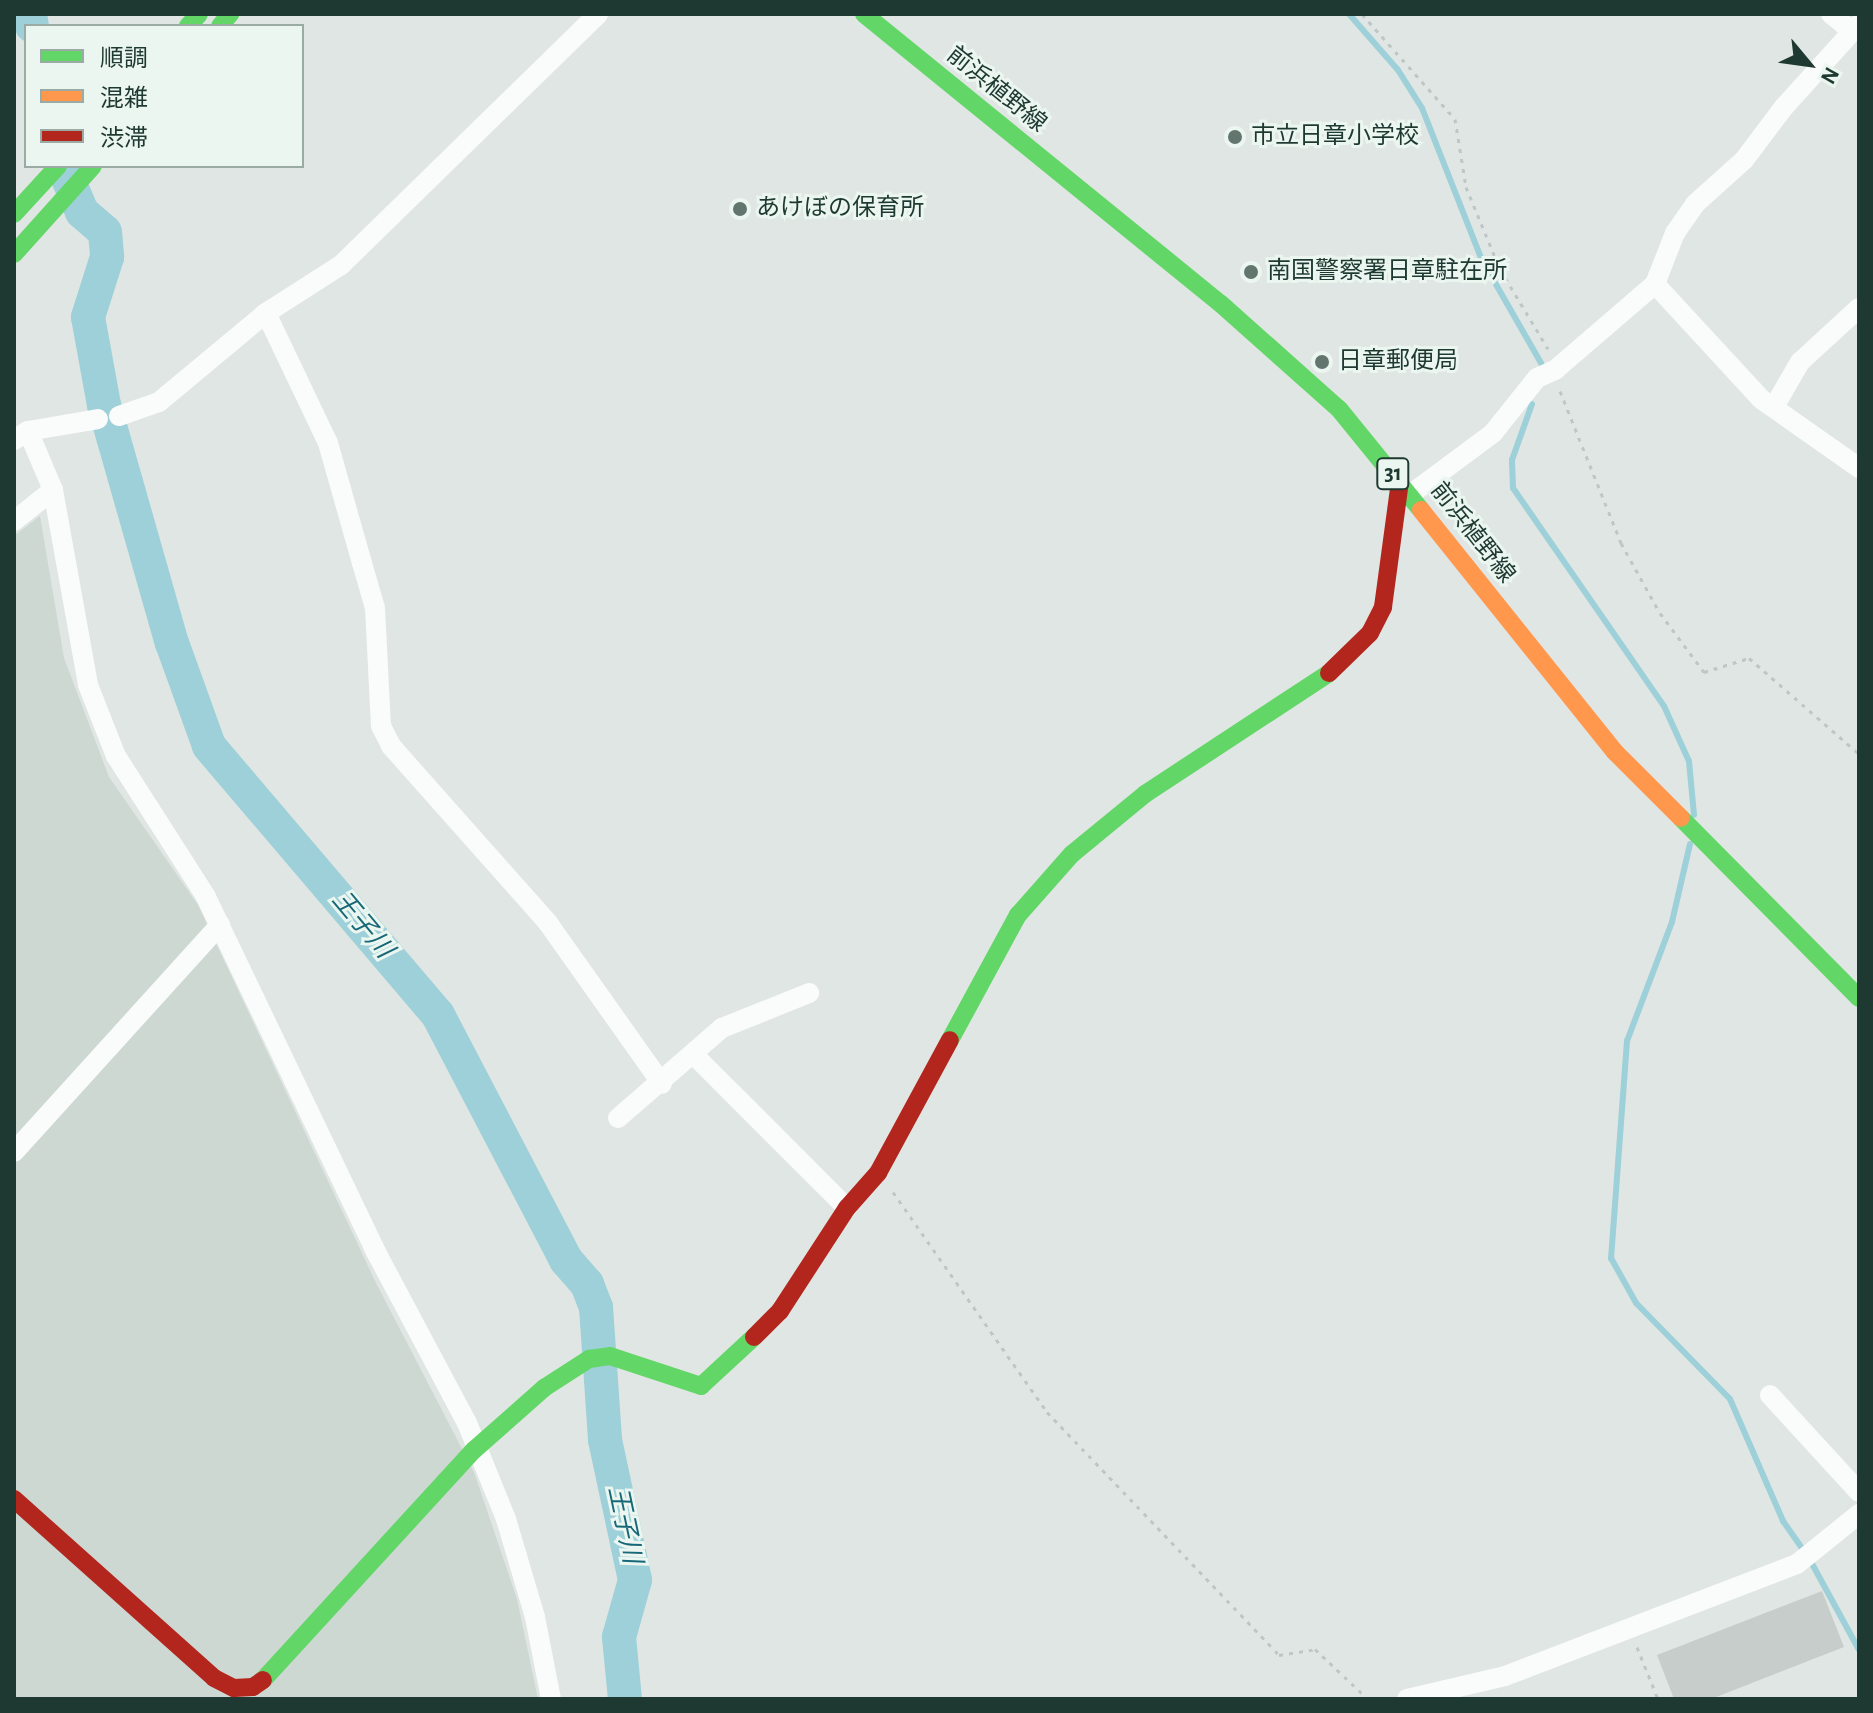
<!DOCTYPE html>
<meta charset="utf-8">
<style>
body{margin:0}
#map{position:relative;width:1873px;height:1713px;overflow:hidden;background:#e0e6e3;font-family:"Alegreya Sans","Noto Sans JP",sans-serif}
div>[style]{position:absolute}
[style*='--x']{left:calc(var(--x)*1px);top:calc(var(--y)*1px);width:calc(var(--w)*1px);rotate:calc(var(--a)*1deg)}
.built>*{inset:0;background:#cdd8d3}
.stream>*{height:6px;margin:-3px;padding:0 3px;transform-origin:3px;border-radius:3px;background:#9dd0d8}
.river>*{height:34px;margin:-17px;padding:0 17px;transform-origin:17px;border-radius:17px;background:#9dd0d8}
.building>*{inset:0;background:#c7cdca}
.path>*{height:3px;margin-top:-1.5px;transform-origin:0;background:repeating-linear-gradient(90deg,#bec7c5 0 4px,transparent 0 10px)}
.street>*{height:20px;margin:-10px;padding:0 10px;transform-origin:10px;border-radius:10px;background:#fafbfb}
.fast>*{height:18px;margin:-9px;padding:0 9px;transform-origin:9px;border-radius:9px;background:#63d668}
.slow>*{height:18px;margin:-9px;padding:0 9px;transform-origin:9px;border-radius:9px;background:#ff974d}
.jam>*{height:18px;margin:-9px;padding:0 9px;transform-origin:9px;border-radius:9px;background:#b3261e}
.dots>*{width:22px;height:22px;translate:-50% -50%;box-sizing:border-box;border:4px solid #ecf6f1;border-radius:50%}
span{translate:-50% -50%;white-space:nowrap;text-align:center;line-height:1.15;-webkit-text-stroke:6px #ecf6f1;paint-order:stroke}
.shield-label span{padding:2px 6px;background:#ecf6f1;border:2px solid;border-radius:6px;-webkit-text-stroke-width:0}
.shield-label{font-size:22px;color:#1e3931;font-weight:700}
.street-label{font-size:24px;color:#1e3931}
.poi-label{font-size:24px;color:#1e3931}
.left{translate:0 -50%;text-align:left}
.water-label{font-size:26px;color:#166877;font-style:italic}
.frame{position:absolute;inset:0;border:16px solid #1e3931;pointer-events:none}
.legend{position:absolute;left:24px;top:24px;width:280px;height:144px;box-sizing:border-box;background:#ecf6f1;border:2px solid #9aaaa4;margin:0;padding:10px 14px;list-style:none;font-size:24px;color:#1e3931}
.legend li{display:flex;align-items:center;gap:16px;height:40px}
.legend b{width:40px;border:2px solid #9aaaa4}
.north{position:absolute;left:1769px;top:24px;width:80px;height:80px;-webkit-text-stroke:6px #ecf6f1;paint-order:stroke;rotate:119deg;font-size:22px;font-weight:700;line-height:32px;text-align:center;color:#1e3931}
.north::after{content:'';display:block;margin:auto;width:28px;height:36px;background:#1e3931;clip-path:polygon(50% 0,100% 100%,50% 72%,0 100%)}
</style>
<div id="map">
<div class="built">
<i style="clip-path:polygon(40px 516px,64px 658px,109px 777px,198px 905px,376px 1283px,474px 1472px,517px 1599px,538px 1699px,14px 1699px,14px 536px)"></i>
</div>
<div class="stream">
<i style="--x:1349;--y:14;--w:74;--a:48.8"></i>
<i style="--x:1398;--y:70;--w:45;--a:57.7"></i>
<i style="--x:1422;--y:108;--w:163;--a:68.5"></i>
<i style="--x:1482;--y:260;--w:119;--a:60.2"></i>
<i style="--x:1532;--y:404;--w:59;--a:109.7"></i>
<i style="--x:1512;--y:460;--w:28;--a:88"></i>
<i style="--x:1513;--y:488;--w:265;--a:55.3"></i>
<i style="--x:1664;--y:706;--w:60;--a:65.6"></i>
<i style="--x:1689;--y:761;--w:54;--a:84.7"></i>
<i style="--x:1690;--y:844;--w:80;--a:103"></i>
<i style="--x:1672;--y:922;--w:127;--a:110.7"></i>
<i style="--x:1627;--y:1041;--w:218;--a:94.2"></i>
<i style="--x:1611;--y:1258;--w:51;--a:60.9"></i>
<i style="--x:1636;--y:1303;--w:134;--a:45.6"></i>
<i style="--x:1730;--y:1399;--w:133;--a:66.5"></i>
<i style="--x:1783;--y:1521;--w:35;--a:55"></i>
<i style="--x:1810;--y:1560;--w:102;--a:61.4"></i>
</div>
<div class="river">
<i style="--x:30;--y:14;--w:12;--a:81"></i>
<i style="--x:63;--y:167;--w:49;--a:67.1"></i>
<i style="--x:82;--y:212;--w:30;--a:41"></i>
<i style="--x:105;--y:232;--w:25;--a:85"></i>
<i style="--x:107;--y:257;--w:63;--a:107.6"></i>
<i style="--x:88;--y:317;--w:89;--a:79.7"></i>
<i style="--x:104;--y:405;--w:248;--a:74.1"></i>
<i style="--x:172;--y:643;--w:109;--a:70.2"></i>
<i style="--x:209;--y:746;--w:353;--a:49.6"></i>
<i style="--x:438;--y:1015;--w:276;--a:62.4"></i>
<i style="--x:566;--y:1260;--w:32;--a:49"></i>
<i style="--x:587;--y:1284;--w:25;--a:69"></i>
<i style="--x:596;--y:1307;--w:133;--a:86.1"></i>
<i style="--x:605;--y:1440;--w:143;--a:77.9"></i>
<i style="--x:635;--y:1580;--w:59;--a:105.7"></i>
<i style="--x:619;--y:1637;--w:62;--a:84.5"></i>
</div>
<div class="building">
<i style="clip-path:polygon(1822px 1591px,1844px 1647px,1711px 1699px,1674px 1699px,1657px 1655px)"></i>
</div>
<div class="path">
<i style="--x:1362;--y:14;--w:140;--a:48.5"></i>
<i style="--x:1455;--y:119;--w:69;--a:80.8"></i>
<i style="--x:1466;--y:187;--w:89;--a:67.5"></i>
<i style="--x:1500;--y:269;--w:93;--a:59"></i>
<i style="--x:1560;--y:391;--w:164;--a:68.1"></i>
<i style="--x:1621;--y:543;--w:80;--a:60.9"></i>
<i style="--x:1660;--y:613;--w:74;--a:53.3"></i>
<i style="--x:1704;--y:672;--w:47;--a:-17.3"></i>
<i style="--x:1749;--y:658;--w:146;--a:41.1"></i>
<i style="--x:893;--y:1192;--w:269;--a:55"></i>
<i style="--x:1047;--y:1412;--w:336;--a:46.3"></i>
<i style="--x:1279;--y:1655;--w:36;--a:-9"></i>
<i style="--x:1315;--y:1649;--w:73;--a:43.3"></i>
<i style="--x:1637;--y:1647;--w:56;--a:68"></i>
</div>
<div class="street">
<i style="--x:1831;--y:14;--w:27;--a:39"></i>
<i style="--x:1655;--y:284;--w:156;--a:47.3"></i>
<i style="--x:1761;--y:399;--w:120;--a:35.1"></i>
<i style="--x:266;--y:313;--w:144;--a:64.5"></i>
<i style="--x:328;--y:443;--w:125;--a:74.2"></i>
<i style="--x:362;--y:563;--w:47;--a:73.9"></i>
<i style="--x:375;--y:608;--w:118;--a:87.1"></i>
<i style="--x:381;--y:726;--w:22;--a:63"></i>
<i style="--x:391;--y:746;--w:237;--a:48.4"></i>
<i style="--x:548;--y:923;--w:197;--a:54.7"></i>
<i style="--x:1774;--y:407;--w:52;--a:-60"></i>
<i style="--x:1800;--y:362;--w:80;--a:-42.5"></i>
<i style="--x:119;--y:416;--w:42;--a:-19.3"></i>
<i style="--x:159;--y:402;--w:139;--a:-39.8"></i>
<i style="--x:266;--y:313;--w:89;--a:-32.6"></i>
<i style="--x:341;--y:265;--w:359;--a:-44.3"></i>
<i style="--x:28;--y:431;--w:64;--a:67"></i>
<i style="--x:53;--y:490;--w:198;--a:79.8"></i>
<i style="--x:88;--y:685;--w:76;--a:68.5"></i>
<i style="--x:116;--y:756;--w:167;--a:57.4"></i>
<i style="--x:206;--y:897;--w:394;--a:64.4"></i>
<i style="--x:376;--y:1252;--w:194;--a:62"></i>
<i style="--x:467;--y:1423;--w:104;--a:67.9"></i>
<i style="--x:506;--y:1519;--w:102;--a:73.5"></i>
<i style="--x:535;--y:1617;--w:84;--a:79"></i>
<i style="--x:14;--y:440;--w:17;--a:-33"></i>
<i style="--x:28;--y:431;--w:71;--a:-9.7"></i>
<i style="--x:1411;--y:494;--w:102;--a:-36.6"></i>
<i style="--x:1493;--y:433;--w:70;--a:-51.3"></i>
<i style="--x:1537;--y:378;--w:20;--a:-24"></i>
<i style="--x:1555;--y:370;--w:132;--a:-40.7"></i>
<i style="--x:1655;--y:284;--w:55;--a:-68.6"></i>
<i style="--x:1675;--y:233;--w:35;--a:-55"></i>
<i style="--x:1695;--y:204;--w:66;--a:-41.9"></i>
<i style="--x:1744;--y:160;--w:66;--a:-53"></i>
<i style="--x:1784;--y:107;--w:112;--a:-47.9"></i>
<i style="--x:14;--y:521;--w:50;--a:-38.5"></i>
<i style="--x:695;--y:1056;--w:215;--a:45"></i>
<i style="--x:618;--y:1118;--w:138;--a:-40.9"></i>
<i style="--x:722;--y:1028;--w:94;--a:-21.9"></i>
<i style="--x:14;--y:1152;--w:307;--a:-47.8"></i>
<i style="--x:1770;--y:1395;--w:132;--a:47.5"></i>
<i style="--x:1407;--y:1699;--w:101;--a:-13.2"></i>
<i style="--x:1505;--y:1676;--w:313;--a:-21"></i>
<i style="--x:1797;--y:1564;--w:80;--a:-38.9"></i>
</div>
<div class="fast">
<i style="--x:864;--y:14;--w:460;--a:39.1"></i>
<i style="--x:1221;--y:304;--w:158;--a:41.7"></i>
<i style="--x:1339;--y:409;--w:130;--a:50.9"></i>
<i style="--x:188;--y:26;--w:16;--a:-47"></i>
<i style="--x:220;--y:26;--w:16;--a:-50"></i>
<i style="--x:14;--y:214;--w:65;--a:-47.5"></i>
<i style="--x:14;--y:254;--w:118;--a:-48.1"></i>
<i style="--x:1681;--y:818;--w:253;--a:45.3"></i>
<i style="--x:950;--y:1040;--w:142;--a:-61.5"></i>
<i style="--x:1018;--y:915;--w:81;--a:-48.5"></i>
<i style="--x:1072;--y:854;--w:94;--a:-39.4"></i>
<i style="--x:1145;--y:794;--w:220;--a:-33.3"></i>
<i style="--x:263;--y:1680;--w:312;--a:-47.5"></i>
<i style="--x:474;--y:1450;--w:94;--a:-41.5"></i>
<i style="--x:544;--y:1388;--w:54;--a:-32.8"></i>
<i style="--x:589;--y:1359;--w:21;--a:-8"></i>
<i style="--x:610;--y:1356;--w:96;--a:18.2"></i>
<i style="--x:701;--y:1386;--w:72;--a:-42.8"></i>
</div>
<div class="slow">
<i style="--x:1421;--y:510;--w:310;--a:51.3"></i>
<i style="--x:1615;--y:752;--w:93;--a:45"></i>
</div>
<div class="jam">
<i style="--x:1329;--y:673;--w:57;--a:-44.3"></i>
<i style="--x:1370;--y:633;--w:29;--a:-63"></i>
<i style="--x:1383;--y:607;--w:126;--a:-82.3"></i>
<i style="--x:754;--y:1337;--w:37;--a:-45"></i>
<i style="--x:780;--y:1311;--w:123;--a:-57"></i>
<i style="--x:847;--y:1208;--w:47;--a:-48.5"></i>
<i style="--x:878;--y:1173;--w:151;--a:-61.6"></i>
<i style="--x:14;--y:1499;--w:268;--a:41.8"></i>
<i style="--x:214;--y:1678;--w:22;--a:27"></i>
<i style="--x:234;--y:1688;--w:19;--a:-3"></i>
<i style="--x:253;--y:1687;--w:12;--a:-35"></i>
</div>
<div class="dots">
<i style="left:1235px;top:137px;background:#62766f"></i>
<i style="left:740px;top:209px;background:#62766f"></i>
<i style="left:1251px;top:272px;background:#62766f"></i>
<i style="left:1322px;top:362px;background:#62766f"></i>
</div>
<div class="shield-label">
<span style="left:1393px;top:474px">31</span>
</div>
<div class="street-label">
<span style="left:996px;top:90px;rotate:39deg">前浜植野線</span>
<span style="left:1472px;top:533px;rotate:52deg">前浜植野線</span>
</div>
<div class="poi-label">
<span class="left" style="left:1251px;top:137px">市立日章小学校</span>
<span class="left" style="left:756px;top:209px">あけぼの保育所</span>
<span class="left" style="left:1267px;top:272px">南国警察署日章駐在所</span>
<span class="left" style="left:1338px;top:362px">日章郵便局</span>
</div>
<div class="water-label">
<span style="left:362px;top:925px;rotate:50deg">王子川</span>
<span style="left:624px;top:1525px;rotate:78deg">王子川</span>
</div>
<div class="frame"></div>
<ul class="legend">
<li><b style="height:10px;background:#63d668"></b>順調</li>
<li><b style="height:10px;background:#ff974d"></b>混雑</li>
<li><b style="height:10px;background:#b3261e"></b>渋滞</li>
</ul>
<div class="north">N</div>
</div>
